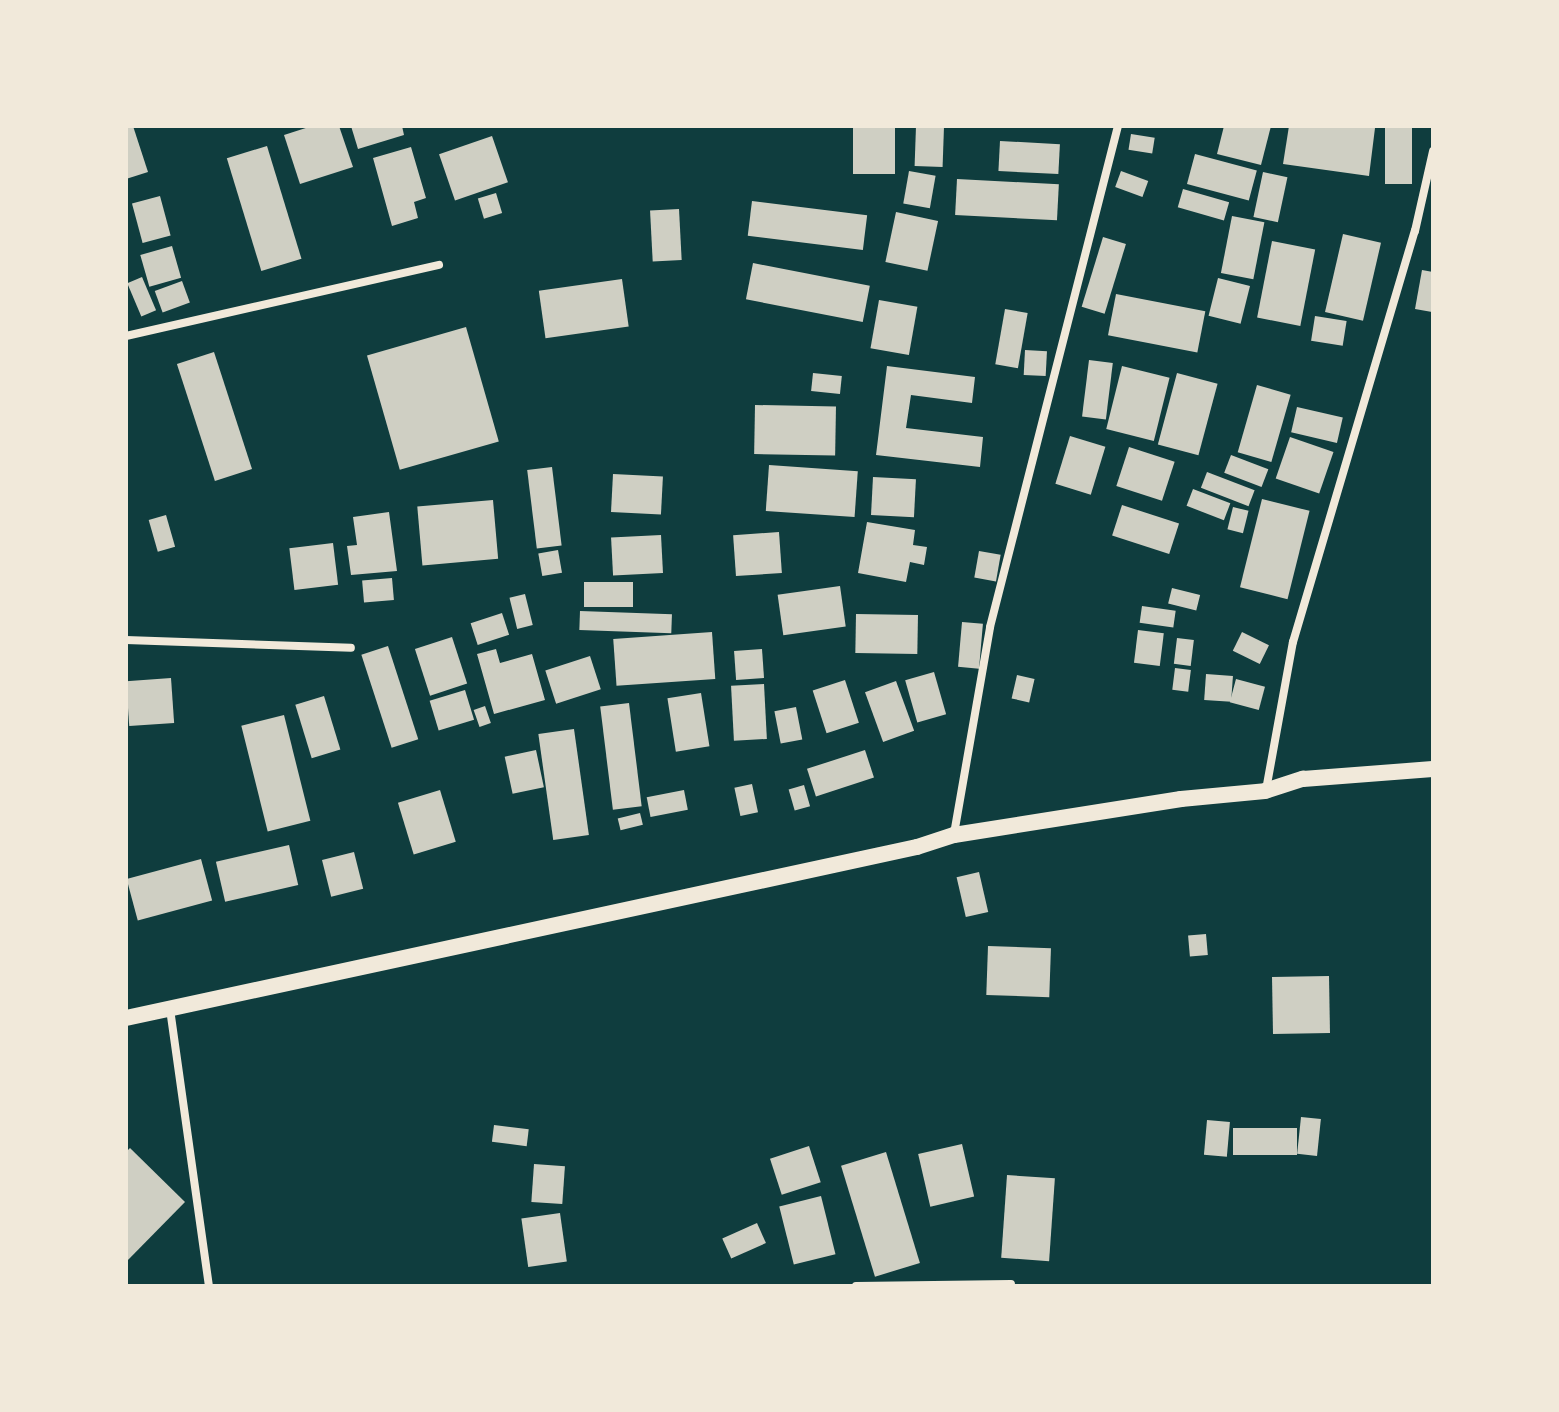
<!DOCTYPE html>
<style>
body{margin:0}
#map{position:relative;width:1559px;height:1412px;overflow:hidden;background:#0f3d3e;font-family:Commissioner,sans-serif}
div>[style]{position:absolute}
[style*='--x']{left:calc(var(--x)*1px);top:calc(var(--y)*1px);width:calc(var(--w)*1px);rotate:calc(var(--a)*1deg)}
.building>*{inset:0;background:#cfcfc3;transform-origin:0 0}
.minor>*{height:8px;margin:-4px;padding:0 4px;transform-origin:4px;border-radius:4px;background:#f1e9da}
.secondary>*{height:16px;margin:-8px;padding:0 8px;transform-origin:8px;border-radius:8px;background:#f1e9da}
span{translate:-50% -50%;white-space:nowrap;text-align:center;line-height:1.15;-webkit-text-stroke:7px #f1e9da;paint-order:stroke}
.frame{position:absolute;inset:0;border:128px solid #f1e9da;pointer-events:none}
</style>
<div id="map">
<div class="building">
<i style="clip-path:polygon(126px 126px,133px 126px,148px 172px,126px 179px)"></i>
<i style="clip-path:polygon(312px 126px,339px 126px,353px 167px,300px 184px,284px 135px)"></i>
<i style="clip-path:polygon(351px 126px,402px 126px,404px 135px,358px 149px)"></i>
<i style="left:853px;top:126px;width:42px;height:48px"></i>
<i style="left:916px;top:126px;width:28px;height:40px;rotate:2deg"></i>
<i style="clip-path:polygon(1224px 126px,1271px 126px,1261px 165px,1217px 154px)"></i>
<i style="clip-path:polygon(1289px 126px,1375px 128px,1369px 176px,1283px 164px)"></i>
<i style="left:1385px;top:126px;width:27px;height:58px"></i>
<i style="left:1131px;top:134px;width:24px;height:16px;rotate:9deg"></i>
<i style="left:492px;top:136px;width:49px;height:56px;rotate:71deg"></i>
<i style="left:1000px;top:141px;width:60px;height:30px;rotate:3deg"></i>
<i style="left:267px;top:146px;width:118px;height:42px;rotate:73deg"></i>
<i style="clip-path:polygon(411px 147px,426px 198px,414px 202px,418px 218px,392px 226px,373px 158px)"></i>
<i style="left:1195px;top:154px;width:64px;height:31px;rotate:15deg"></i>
<i style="left:909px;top:171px;width:27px;height:33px;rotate:10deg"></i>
<i style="left:1121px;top:171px;width:29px;height:17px;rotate:20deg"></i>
<i style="left:1263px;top:172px;width:25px;height:46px;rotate:12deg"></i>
<i style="left:957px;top:179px;width:102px;height:36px;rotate:3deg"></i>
<i style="left:1183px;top:189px;width:48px;height:19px;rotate:16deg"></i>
<i style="left:496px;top:193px;width:21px;height:19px;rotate:73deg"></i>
<i style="left:160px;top:196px;width:41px;height:29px;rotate:75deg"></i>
<i style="left:752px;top:201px;width:116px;height:35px;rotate:7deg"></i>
<i style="left:679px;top:209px;width:51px;height:29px;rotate:87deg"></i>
<i style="left:896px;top:212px;width:43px;height:51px;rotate:12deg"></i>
<i style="left:1232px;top:216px;width:33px;height:58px;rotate:11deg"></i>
<i style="left:1343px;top:234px;width:39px;height:80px;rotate:13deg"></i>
<i style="left:1103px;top:237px;width:24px;height:73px;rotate:17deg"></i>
<i style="left:1272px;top:241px;width:44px;height:78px;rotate:11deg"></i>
<i style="left:172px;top:246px;width:33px;height:33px;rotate:74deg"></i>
<i style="left:753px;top:263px;width:119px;height:37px;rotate:11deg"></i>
<i style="clip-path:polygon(1422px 270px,1433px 272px,1432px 312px,1415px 309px)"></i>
<i style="left:142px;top:277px;width:36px;height:16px;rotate:67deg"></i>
<i style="left:1218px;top:278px;width:33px;height:39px;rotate:14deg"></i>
<i style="left:622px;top:279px;width:48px;height:84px;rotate:82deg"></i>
<i style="left:182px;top:281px;width:23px;height:29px;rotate:70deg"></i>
<i style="left:1116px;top:294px;width:91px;height:42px;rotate:11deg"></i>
<i style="left:879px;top:300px;width:39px;height:49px;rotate:10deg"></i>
<i style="left:1005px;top:309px;width:23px;height:56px;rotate:10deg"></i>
<i style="left:1315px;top:316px;width:32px;height:25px;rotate:9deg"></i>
<i style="left:466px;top:327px;width:119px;height:103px;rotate:74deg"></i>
<i style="left:1025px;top:350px;width:22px;height:25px;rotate:3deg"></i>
<i style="left:214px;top:352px;width:123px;height:39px;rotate:72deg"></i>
<i style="left:1089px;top:360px;width:24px;height:57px;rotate:7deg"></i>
<i style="clip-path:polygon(887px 366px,975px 377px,972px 403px,911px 395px,906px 428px,983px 437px,980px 467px,876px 455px)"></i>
<i style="left:1122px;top:366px;width:49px;height:65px;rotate:14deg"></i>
<i style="left:813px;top:373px;width:29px;height:18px;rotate:6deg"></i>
<i style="left:1177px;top:373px;width:42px;height:74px;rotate:15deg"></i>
<i style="left:1257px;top:385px;width:35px;height:70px;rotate:16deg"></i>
<i style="left:755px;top:405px;width:81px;height:49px;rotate:1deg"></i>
<i style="left:1297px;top:407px;width:47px;height:26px;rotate:13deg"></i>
<i style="left:1070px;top:436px;width:37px;height:50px;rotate:17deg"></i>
<i style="left:1290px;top:437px;width:46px;height:44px;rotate:19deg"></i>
<i style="left:1129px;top:447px;width:48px;height:41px;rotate:18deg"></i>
<i style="left:1231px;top:455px;width:40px;height:19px;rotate:21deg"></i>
<i style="left:769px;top:465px;width:89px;height:46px;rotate:4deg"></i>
<i style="left:552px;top:467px;width:79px;height:25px;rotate:83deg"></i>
<i style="left:1207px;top:472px;width:51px;height:17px;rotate:21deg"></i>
<i style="left:613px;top:474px;width:50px;height:38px;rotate:3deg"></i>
<i style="left:873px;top:477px;width:43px;height:38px;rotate:3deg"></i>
<i style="left:1193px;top:489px;width:40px;height:18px;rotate:21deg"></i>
<i style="left:1262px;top:499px;width:49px;height:91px;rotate:14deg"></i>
<i style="left:493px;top:500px;width:59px;height:76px;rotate:85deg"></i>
<i style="left:1122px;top:505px;width:60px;height:32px;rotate:18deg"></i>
<i style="left:1233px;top:507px;width:16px;height:23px;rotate:14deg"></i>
<i style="clip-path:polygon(389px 512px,397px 571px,351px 575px,347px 546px,357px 545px,353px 517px)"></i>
<i style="left:166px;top:515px;width:33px;height:18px;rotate:74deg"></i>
<i style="clip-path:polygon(867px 522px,915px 530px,913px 545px,927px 547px,924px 565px,910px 562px,906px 582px,858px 573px)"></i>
<i style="left:779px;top:532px;width:41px;height:46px;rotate:86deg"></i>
<i style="left:661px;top:535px;width:38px;height:50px;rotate:87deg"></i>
<i style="left:333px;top:543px;width:42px;height:44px;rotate:83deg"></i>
<i style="left:558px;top:550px;width:23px;height:20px;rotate:80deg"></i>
<i style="left:979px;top:551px;width:22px;height:27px;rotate:10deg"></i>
<i style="left:392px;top:578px;width:22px;height:30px;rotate:85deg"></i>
<i style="left:584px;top:582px;width:49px;height:25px"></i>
<i style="left:840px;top:586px;width:41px;height:63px;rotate:82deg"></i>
<i style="left:1172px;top:588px;width:29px;height:16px;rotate:14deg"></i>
<i style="left:525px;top:594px;width:32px;height:16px;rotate:76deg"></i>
<i style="left:1142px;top:606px;width:34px;height:17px;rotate:8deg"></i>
<i style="left:580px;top:611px;width:92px;height:19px;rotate:2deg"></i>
<i style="left:502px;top:613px;width:23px;height:33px;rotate:72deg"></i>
<i style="left:856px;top:614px;width:62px;height:39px;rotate:1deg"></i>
<i style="left:962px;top:622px;width:21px;height:45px;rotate:5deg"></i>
<i style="left:1138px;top:630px;width:26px;height:33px;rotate:7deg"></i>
<i style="left:712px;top:632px;width:47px;height:99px;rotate:86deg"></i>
<i style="left:1242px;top:632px;width:30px;height:21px;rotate:26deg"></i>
<i style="left:452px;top:637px;width:49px;height:39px;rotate:72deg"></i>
<i style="left:1177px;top:638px;width:17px;height:26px;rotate:7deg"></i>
<i style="left:388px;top:646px;width:98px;height:28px;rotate:72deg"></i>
<i style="clip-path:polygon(496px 649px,500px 663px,532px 654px,545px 700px,494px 714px,477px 654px)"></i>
<i style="left:762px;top:649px;width:29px;height:28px;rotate:86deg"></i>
<i style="left:590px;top:656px;width:35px;height:47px;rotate:72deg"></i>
<i style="left:1175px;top:668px;width:16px;height:22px;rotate:7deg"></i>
<i style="left:934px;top:672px;width:44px;height:30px;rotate:74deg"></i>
<i style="left:1206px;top:674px;width:27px;height:26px;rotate:4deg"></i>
<i style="left:1017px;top:675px;width:18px;height:24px;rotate:13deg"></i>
<i style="left:171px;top:678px;width:45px;height:45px;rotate:86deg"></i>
<i style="left:1236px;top:679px;width:30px;height:24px;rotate:15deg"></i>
<i style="left:845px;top:680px;width:45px;height:34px;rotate:72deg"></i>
<i style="left:896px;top:681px;width:53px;height:33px;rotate:70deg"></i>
<i style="left:764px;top:684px;width:55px;height:33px;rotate:87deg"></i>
<i style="left:465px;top:690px;width:31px;height:37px;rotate:73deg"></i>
<i style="left:701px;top:693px;width:54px;height:34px;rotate:81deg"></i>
<i style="left:324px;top:696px;width:56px;height:30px;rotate:73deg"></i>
<i style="left:629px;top:703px;width:104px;height:29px;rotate:83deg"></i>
<i style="left:485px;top:706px;width:18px;height:12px;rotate:71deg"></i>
<i style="left:796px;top:707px;width:33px;height:22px;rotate:79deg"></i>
<i style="left:284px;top:715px;width:109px;height:44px;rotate:76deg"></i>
<i style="left:574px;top:729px;width:107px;height:36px;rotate:82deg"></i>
<i style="left:536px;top:750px;width:38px;height:32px;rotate:78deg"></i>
<i style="left:865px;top:750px;width:29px;height:61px;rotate:72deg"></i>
<i style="left:752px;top:784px;width:29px;height:18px;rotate:78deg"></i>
<i style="left:804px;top:785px;width:22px;height:16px;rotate:74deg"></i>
<i style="left:440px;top:790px;width:54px;height:44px;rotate:73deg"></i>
<i style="left:684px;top:790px;width:20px;height:38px;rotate:79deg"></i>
<i style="left:640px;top:813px;width:12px;height:23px;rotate:76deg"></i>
<i style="left:289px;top:845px;width:41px;height:75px;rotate:77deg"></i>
<i style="left:354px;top:852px;width:38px;height:33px;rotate:76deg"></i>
<i style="left:201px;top:859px;width:43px;height:77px;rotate:75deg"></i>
<i style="left:979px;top:872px;width:41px;height:23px;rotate:77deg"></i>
<i style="left:1206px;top:934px;width:21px;height:18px;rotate:85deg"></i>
<i style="left:988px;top:946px;width:63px;height:49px;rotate:2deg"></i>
<i style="left:1329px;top:976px;width:57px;height:57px;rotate:89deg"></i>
<i style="left:1301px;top:1117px;width:20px;height:37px;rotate:6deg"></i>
<i style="left:1207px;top:1120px;width:23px;height:35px;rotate:5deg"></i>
<i style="left:494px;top:1125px;width:35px;height:17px;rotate:7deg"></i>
<i style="left:1233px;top:1128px;width:64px;height:27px"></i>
<i style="left:962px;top:1144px;width:54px;height:45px;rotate:77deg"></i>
<i style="left:809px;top:1146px;width:38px;height:41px;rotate:72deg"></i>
<i style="clip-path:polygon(130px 1148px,185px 1202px,126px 1262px,126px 1152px)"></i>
<i style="left:886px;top:1152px;width:116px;height:47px;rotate:73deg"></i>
<i style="left:534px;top:1164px;width:31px;height:38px;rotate:4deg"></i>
<i style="left:1007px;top:1175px;width:48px;height:83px;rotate:4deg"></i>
<i style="left:821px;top:1196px;width:60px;height:43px;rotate:76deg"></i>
<i style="left:560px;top:1213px;width:49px;height:39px;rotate:82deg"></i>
<i style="left:757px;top:1223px;width:22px;height:38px;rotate:66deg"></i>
</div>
<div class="minor">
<i style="--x:126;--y:336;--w:321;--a:-12.8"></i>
<i style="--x:126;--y:640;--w:225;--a:2"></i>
<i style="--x:1266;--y:790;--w:150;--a:-79.7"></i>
<i style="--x:1293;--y:642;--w:429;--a:-73.5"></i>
<i style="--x:1415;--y:231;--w:82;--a:-77.3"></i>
<i style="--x:954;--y:834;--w:210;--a:-80.1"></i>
<i style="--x:990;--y:627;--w:517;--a:-75.67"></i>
<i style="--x:170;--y:1009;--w:280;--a:82"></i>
<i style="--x:856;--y:1286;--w:155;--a:-0.7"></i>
</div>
<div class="secondary">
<i style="--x:126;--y:1018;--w:809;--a:-12.2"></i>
<i style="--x:917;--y:847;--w:39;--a:-18"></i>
<i style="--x:954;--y:835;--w:230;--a:-9"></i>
<i style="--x:1181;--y:799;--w:84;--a:-5.4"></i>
<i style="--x:1265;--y:791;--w:40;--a:-18"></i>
<i style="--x:1303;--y:779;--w:130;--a:-4.4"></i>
</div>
<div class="frame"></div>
</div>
